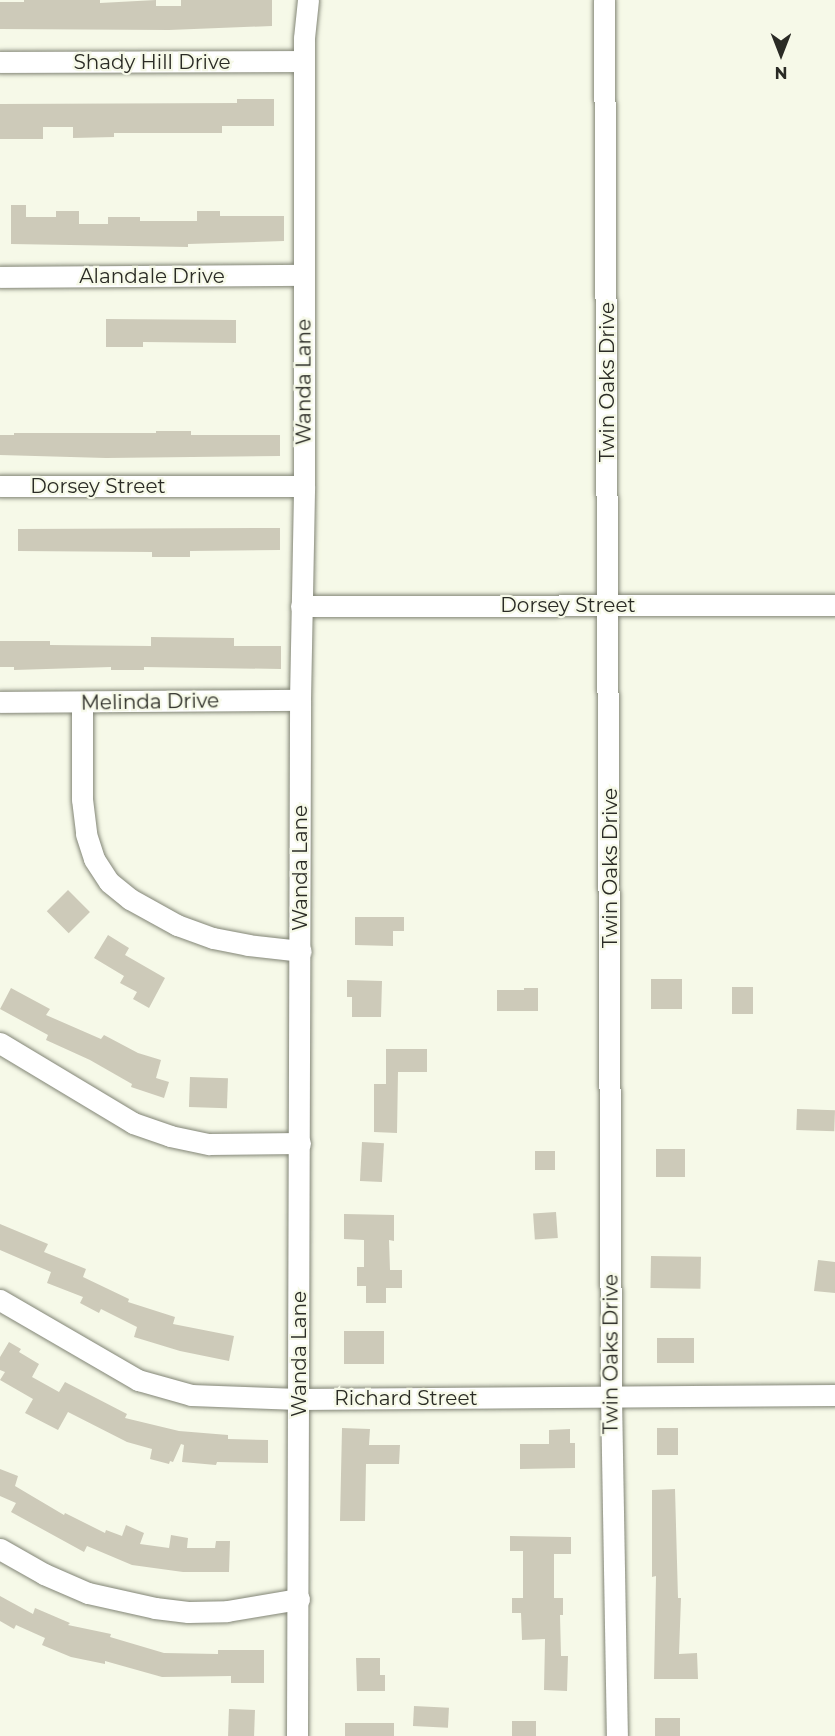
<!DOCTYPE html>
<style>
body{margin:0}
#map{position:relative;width:835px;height:1736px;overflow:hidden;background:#f6f9e8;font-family:Montserrat,sans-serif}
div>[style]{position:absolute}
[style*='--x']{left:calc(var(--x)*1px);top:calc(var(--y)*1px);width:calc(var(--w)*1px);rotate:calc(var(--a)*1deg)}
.building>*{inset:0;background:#cdcab9;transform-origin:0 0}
.roads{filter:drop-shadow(0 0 2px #828576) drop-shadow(0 0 2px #828576)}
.minor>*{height:21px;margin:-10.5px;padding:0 10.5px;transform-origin:10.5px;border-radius:10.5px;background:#fff}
span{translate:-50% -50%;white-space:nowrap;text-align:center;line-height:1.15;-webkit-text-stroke:4.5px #f6f9e8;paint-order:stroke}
.street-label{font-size:20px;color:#2a2b25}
.north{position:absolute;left:751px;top:24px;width:60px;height:60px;-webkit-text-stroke:4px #f6f9e8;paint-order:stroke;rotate:180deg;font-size:16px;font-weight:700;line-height:24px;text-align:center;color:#2a2b25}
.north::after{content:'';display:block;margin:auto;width:21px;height:27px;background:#2a2b25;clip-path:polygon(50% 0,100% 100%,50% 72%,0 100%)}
</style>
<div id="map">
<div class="building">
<i style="clip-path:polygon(24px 0,100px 0,100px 3px,156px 0,156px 6px,181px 6px,181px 0,272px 0,272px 26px,169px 30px,0 29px,0 2px,24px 2px)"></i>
<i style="clip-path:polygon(237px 99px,274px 99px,274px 126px,222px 126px,222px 133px,114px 133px,114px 137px,73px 138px,73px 127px,43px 127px,43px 139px,0 139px,0 104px,237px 103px)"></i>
<i style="clip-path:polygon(11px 205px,26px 205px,26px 217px,56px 217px,56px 211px,79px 211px,79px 224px,108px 224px,108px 217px,140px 217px,140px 221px,197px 221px,197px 211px,220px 211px,220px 216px,284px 216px,284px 241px,188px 244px,188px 247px,11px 244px)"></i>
<i style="clip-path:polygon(106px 319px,236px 320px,236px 343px,143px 342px,143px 347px,106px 347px)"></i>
<i style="clip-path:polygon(156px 431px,191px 431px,191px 435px,280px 435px,280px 456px,106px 458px,0 455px,0 435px,14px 435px,14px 433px,156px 433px)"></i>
<i style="clip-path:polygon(280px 528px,280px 550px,190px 551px,190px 557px,152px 557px,152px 552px,18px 551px,18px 529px)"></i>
<i style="clip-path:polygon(151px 637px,234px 638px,234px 646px,281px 646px,281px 669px,144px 667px,144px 670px,111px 670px,111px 667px,14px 670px,14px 667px,0 667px,0 641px,50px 641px,50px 645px,151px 646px)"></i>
<i style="left:68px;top:890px;width:31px;height:30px;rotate:45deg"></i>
<i style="clip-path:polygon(355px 917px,404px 917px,404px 931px,393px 931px,393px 946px,355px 945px)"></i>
<i style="clip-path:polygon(108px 935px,129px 948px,125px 955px,165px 978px,149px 1008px,133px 999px,137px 992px,120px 983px,124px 976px,94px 958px)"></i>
<i style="left:651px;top:979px;width:31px;height:30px"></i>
<i style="clip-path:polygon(347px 980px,382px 981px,381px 1017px,352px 1017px,352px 997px,347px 997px)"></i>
<i style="left:732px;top:987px;width:21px;height:27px"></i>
<i style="clip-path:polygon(11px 988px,50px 1009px,46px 1015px,101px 1039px,104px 1035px,138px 1053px,161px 1060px,156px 1078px,169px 1082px,164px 1098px,131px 1087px,132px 1084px,90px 1060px,46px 1040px,48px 1035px,0 1009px)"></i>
<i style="clip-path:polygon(524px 988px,538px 988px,538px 1011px,497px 1011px,497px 990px,524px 990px)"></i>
<i style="clip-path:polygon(386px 1049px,427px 1049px,427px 1072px,398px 1072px,397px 1133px,374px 1132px,374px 1084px,386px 1084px)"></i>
<i style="left:190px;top:1077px;width:38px;height:30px;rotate:2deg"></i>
<i style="left:797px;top:1109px;width:38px;height:21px;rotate:2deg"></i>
<i style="left:362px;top:1142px;width:22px;height:39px;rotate:3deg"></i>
<i style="left:685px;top:1149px;width:28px;height:29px;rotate:90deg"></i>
<i style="left:535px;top:1151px;width:20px;height:19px"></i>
<i style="left:556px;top:1212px;width:26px;height:23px;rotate:86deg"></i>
<i style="clip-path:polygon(344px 1214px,394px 1215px,394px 1241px,389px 1240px,390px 1270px,402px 1270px,402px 1288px,386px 1288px,386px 1303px,366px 1303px,366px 1286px,357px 1286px,357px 1267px,364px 1267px,364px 1240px,344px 1239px)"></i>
<i style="clip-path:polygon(0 1224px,48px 1244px,44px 1252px,86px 1269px,83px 1277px,129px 1299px,128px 1302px,175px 1317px,173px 1324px,234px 1336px,229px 1361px,180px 1351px,134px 1337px,137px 1327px,101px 1309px,99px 1313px,80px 1303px,83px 1297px,47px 1283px,51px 1272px,0 1250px)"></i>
<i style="left:651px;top:1256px;width:50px;height:32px;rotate:1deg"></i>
<i style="clip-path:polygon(818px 1260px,835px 1262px,835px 1293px,814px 1291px)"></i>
<i style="left:344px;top:1331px;width:40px;height:33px"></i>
<i style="left:657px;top:1338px;width:37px;height:25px"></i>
<i style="clip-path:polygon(9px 1342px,21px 1349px,19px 1352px,39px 1364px,32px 1377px,59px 1392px,65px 1382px,127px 1414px,125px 1418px,179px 1431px,228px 1435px,228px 1439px,268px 1440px,268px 1463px,217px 1462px,216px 1465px,182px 1462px,184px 1445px,181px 1444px,173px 1462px,170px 1461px,169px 1464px,150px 1459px,152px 1449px,127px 1442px,68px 1412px,58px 1430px,25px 1413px,33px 1399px,0 1380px,5px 1372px,0 1370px,0 1357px)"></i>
<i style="clip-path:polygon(342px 1428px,370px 1429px,369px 1445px,400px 1445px,399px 1464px,366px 1464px,365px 1521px,340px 1521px)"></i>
<i style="left:678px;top:1428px;width:27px;height:21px;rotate:90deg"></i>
<i style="clip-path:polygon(570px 1429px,570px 1443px,575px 1443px,575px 1468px,520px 1469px,520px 1444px,549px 1444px,549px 1430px)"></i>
<i style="clip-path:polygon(0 1469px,18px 1476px,15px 1486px,64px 1515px,65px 1513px,105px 1533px,106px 1530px,122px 1536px,126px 1525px,144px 1533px,140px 1544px,169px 1548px,171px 1535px,188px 1538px,187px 1548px,215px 1548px,216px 1541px,230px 1541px,229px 1572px,183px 1572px,132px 1565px,87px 1546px,84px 1552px,11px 1512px,16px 1503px,0 1496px)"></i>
<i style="clip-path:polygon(675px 1489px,678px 1598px,681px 1598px,679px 1654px,697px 1653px,698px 1679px,654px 1679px,656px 1576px,652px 1577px,652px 1490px)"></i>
<i style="clip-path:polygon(510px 1536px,571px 1537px,571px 1554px,554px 1554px,554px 1598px,563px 1598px,563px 1615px,560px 1615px,561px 1656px,568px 1656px,567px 1691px,544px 1690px,545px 1639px,522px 1640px,521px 1613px,512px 1613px,512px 1598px,523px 1598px,523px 1551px,510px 1551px)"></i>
<i style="clip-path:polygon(0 1596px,33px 1614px,35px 1608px,70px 1623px,68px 1625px,111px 1634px,110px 1637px,164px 1653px,218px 1654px,218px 1650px,264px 1650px,264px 1683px,231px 1683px,231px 1676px,162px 1677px,105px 1661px,105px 1664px,71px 1657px,42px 1645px,45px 1638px,16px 1625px,14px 1629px,0 1621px)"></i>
<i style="clip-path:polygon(356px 1658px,380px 1658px,380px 1675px,385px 1675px,385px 1691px,357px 1691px)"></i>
<i style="left:414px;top:1706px;width:35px;height:20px;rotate:3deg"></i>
<i style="left:229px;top:1709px;width:26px;height:27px;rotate:2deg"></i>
<i style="left:655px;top:1718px;width:25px;height:18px"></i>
<i style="left:512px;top:1721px;width:24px;height:15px"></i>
<i style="left:394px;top:1723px;width:13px;height:49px;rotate:90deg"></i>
</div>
<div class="roads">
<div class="minor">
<i style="--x:604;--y:0;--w:1397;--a:89.71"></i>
<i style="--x:611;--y:1397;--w:339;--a:89"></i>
<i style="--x:0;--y:62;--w:304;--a:-0.2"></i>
<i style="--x:0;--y:277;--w:304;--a:-0.4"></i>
<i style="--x:0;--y:486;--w:304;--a:0"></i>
<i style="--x:301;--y:606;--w:534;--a:-0.11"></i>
<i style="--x:0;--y:702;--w:300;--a:-0.4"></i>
<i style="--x:82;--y:702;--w:97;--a:90"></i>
<i style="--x:82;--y:799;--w:35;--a:83"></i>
<i style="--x:86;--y:834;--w:26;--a:72"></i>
<i style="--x:94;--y:859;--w:27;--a:57"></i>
<i style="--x:109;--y:882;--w:27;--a:39"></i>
<i style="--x:130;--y:899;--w:54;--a:29"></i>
<i style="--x:177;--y:925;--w:38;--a:20"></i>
<i style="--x:213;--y:938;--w:36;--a:11"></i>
<i style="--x:248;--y:945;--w:53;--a:6.5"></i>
<i style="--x:0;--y:1043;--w:155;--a:31"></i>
<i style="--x:133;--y:1123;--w:39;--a:19"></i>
<i style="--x:170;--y:1136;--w:40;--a:12"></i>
<i style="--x:209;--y:1144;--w:91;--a:-0.6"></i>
<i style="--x:0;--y:1300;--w:160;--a:30.1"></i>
<i style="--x:138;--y:1380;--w:55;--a:15.8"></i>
<i style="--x:191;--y:1395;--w:107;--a:2.1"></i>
<i style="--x:298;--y:1399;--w:537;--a:-0.43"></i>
<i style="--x:0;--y:1549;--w:51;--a:29.6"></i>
<i style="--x:44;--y:1574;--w:48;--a:23.4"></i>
<i style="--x:88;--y:1593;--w:69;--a:12.6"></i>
<i style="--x:155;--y:1608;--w:33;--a:7"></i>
<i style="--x:188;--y:1612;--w:39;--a:-1"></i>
<i style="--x:227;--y:1611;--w:73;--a:-9.5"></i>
<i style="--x:297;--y:1736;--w:1036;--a:-89.83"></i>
<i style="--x:300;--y:700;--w:214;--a:-88.9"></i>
<i style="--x:304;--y:486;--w:448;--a:-90"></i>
<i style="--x:304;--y:38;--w:38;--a:-84"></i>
</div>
</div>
<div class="street-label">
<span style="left:152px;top:62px">Shady Hill Drive</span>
<span style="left:152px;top:276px">Alandale Drive</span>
<span style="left:304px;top:382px;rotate:-90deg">Wanda Lane</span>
<span style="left:607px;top:382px;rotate:-90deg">Twin Oaks Drive</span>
<span style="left:98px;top:486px">Dorsey Street</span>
<span style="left:568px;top:605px">Dorsey Street</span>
<span style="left:150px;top:702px;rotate:-1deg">Melinda Drive</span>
<span style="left:300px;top:868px;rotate:-90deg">Wanda Lane</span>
<span style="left:610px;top:868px;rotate:-90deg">Twin Oaks Drive</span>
<span style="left:299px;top:1354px;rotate:-90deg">Wanda Lane</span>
<span style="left:611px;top:1354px;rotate:-90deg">Twin Oaks Drive</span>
<span style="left:406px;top:1398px">Richard Street</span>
</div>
<div class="north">N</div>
</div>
